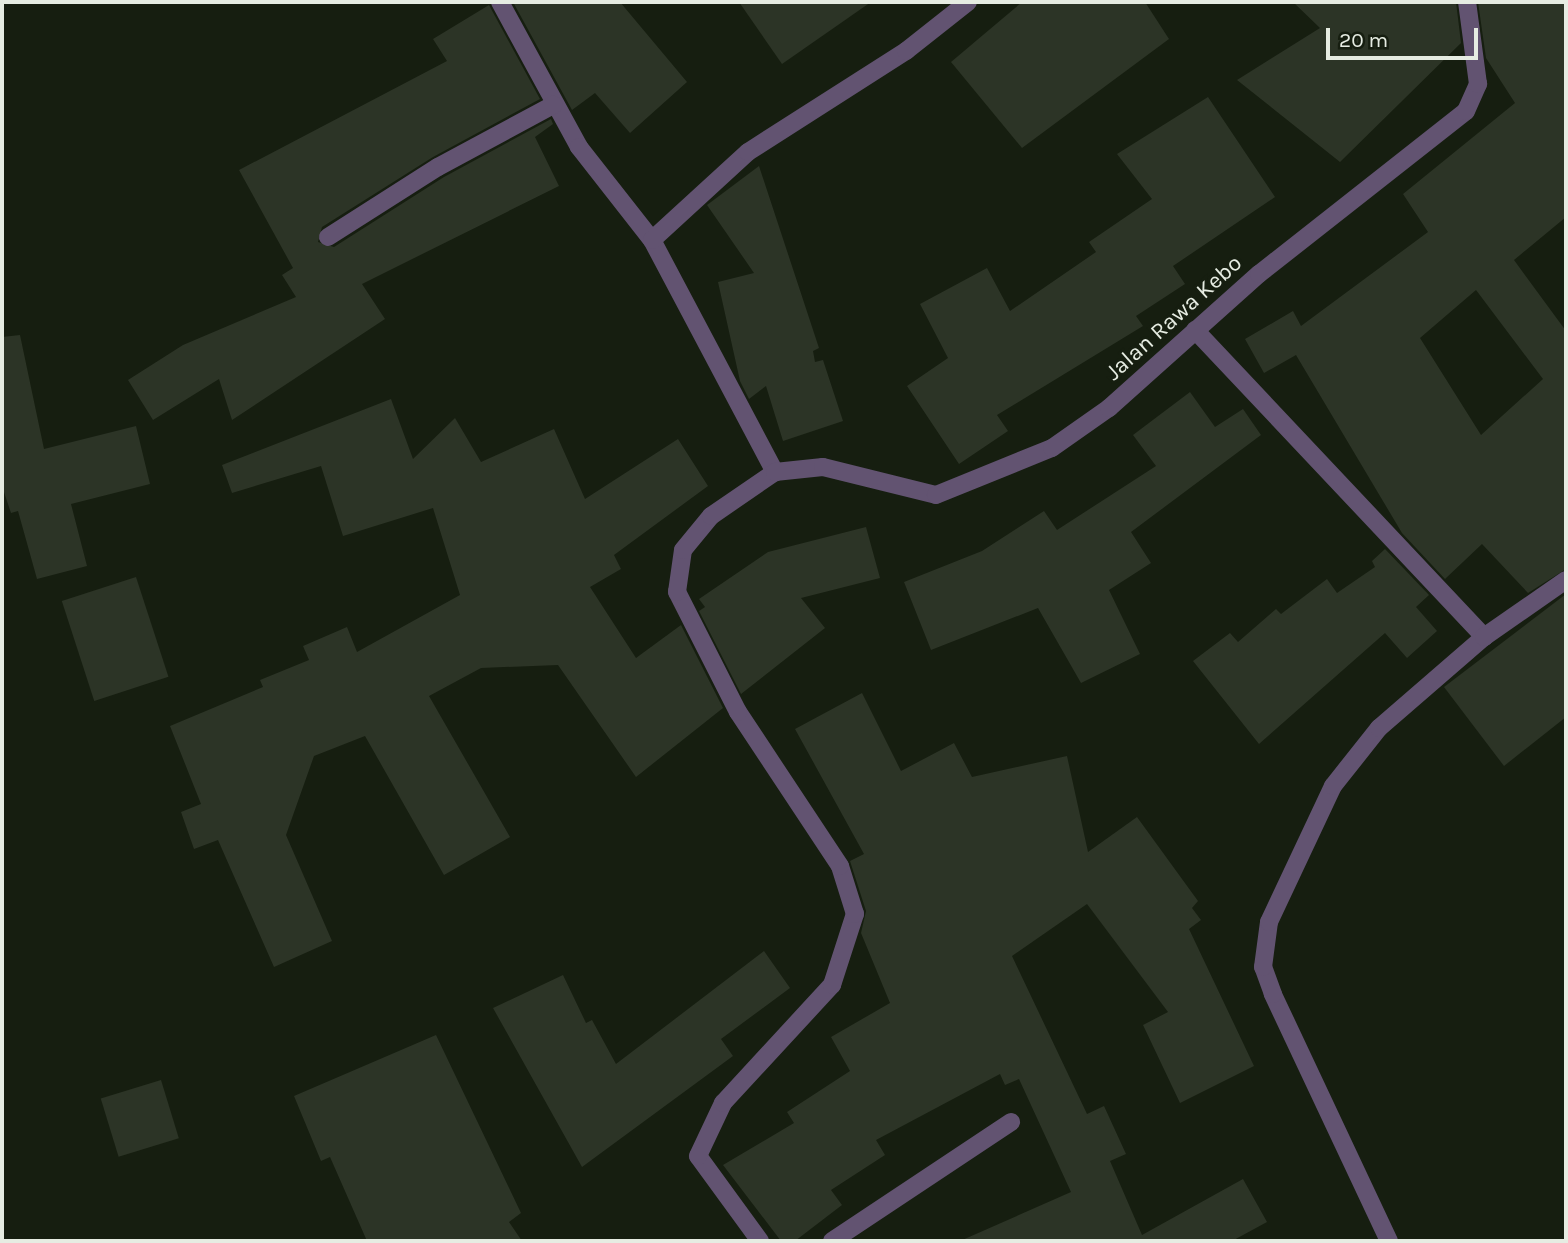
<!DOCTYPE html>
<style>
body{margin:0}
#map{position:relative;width:1568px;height:1243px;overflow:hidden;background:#161e10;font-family:Karla,sans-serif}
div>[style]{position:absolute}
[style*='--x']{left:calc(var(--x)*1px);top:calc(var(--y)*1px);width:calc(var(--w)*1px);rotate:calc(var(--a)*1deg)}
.building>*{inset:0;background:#2c3426;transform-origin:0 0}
.minor>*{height:18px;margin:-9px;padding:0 9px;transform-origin:9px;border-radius:9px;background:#625371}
span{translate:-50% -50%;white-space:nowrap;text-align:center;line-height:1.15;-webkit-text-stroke:6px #161e10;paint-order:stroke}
.street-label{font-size:23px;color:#e6ece2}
.frame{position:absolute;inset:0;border:4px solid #e6ece2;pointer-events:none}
.scale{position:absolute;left:1326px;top:28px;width:152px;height:32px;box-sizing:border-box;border:4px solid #e6ece2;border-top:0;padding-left:9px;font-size:21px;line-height:24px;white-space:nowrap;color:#e6ece2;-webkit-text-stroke:5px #161e10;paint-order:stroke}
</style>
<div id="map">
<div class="building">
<i style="clip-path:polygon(513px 2px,620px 2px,687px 82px,630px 133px,595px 93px,572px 110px)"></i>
<i style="clip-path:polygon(739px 2px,871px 2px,782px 64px)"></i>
<i style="clip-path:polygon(1022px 2px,1145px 2px,1169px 39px,1022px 148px,951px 62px)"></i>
<i style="clip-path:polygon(1293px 2px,1456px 2px,1461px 43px,1340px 162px,1237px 80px,1320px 28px)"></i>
<i style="clip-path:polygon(evenodd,1478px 2px,1566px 2px,1566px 217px,1514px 260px,1566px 331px,1566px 569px,1528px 593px,1482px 544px,1445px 579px,1402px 533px,1296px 355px,1264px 373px,1245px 339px,1293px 311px,1301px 326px,1428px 232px,1403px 194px,1515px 103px,1486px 58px,1478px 2px,1476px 290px,1543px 379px,1481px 435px,1420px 338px,1476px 290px)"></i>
<i style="clip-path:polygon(489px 5px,540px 99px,433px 157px,322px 227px,318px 242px,334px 247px,444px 177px,551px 119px,553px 124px,535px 137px,559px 186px,362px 284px,385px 319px,232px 420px,219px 379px,153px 420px,128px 380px,183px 345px,296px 297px,282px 275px,293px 268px,239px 170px,447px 61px,433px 39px)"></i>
<i style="clip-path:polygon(1208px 97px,1275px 197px,1173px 266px,1185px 284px,1136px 316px,1143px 326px,997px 415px,1008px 431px,959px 464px,907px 386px,948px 358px,920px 304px,987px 268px,1010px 311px,1096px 252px,1089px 242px,1152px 199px,1117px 154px)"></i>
<i style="clip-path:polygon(759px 166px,819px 348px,813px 351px,815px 362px,823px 360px,843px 421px,783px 441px,766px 386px,749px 399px,740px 381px,718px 282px,754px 273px,707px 205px)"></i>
<i style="clip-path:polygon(20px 335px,44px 449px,136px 426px,150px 484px,71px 504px,87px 566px,37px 579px,18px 511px,11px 513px,2px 486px,2px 337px)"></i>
<i style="clip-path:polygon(1190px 392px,1215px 427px,1243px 409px,1261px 435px,1131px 532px,1151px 563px,1109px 590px,1140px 654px,1081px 683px,1038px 608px,931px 650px,904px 582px,982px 551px,1044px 511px,1057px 530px,1156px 466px,1133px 435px)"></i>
<i style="clip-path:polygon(391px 399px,413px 459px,455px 418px,481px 462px,554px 429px,585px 499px,678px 439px,708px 486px,614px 555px,621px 569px,590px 587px,636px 658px,681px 625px,723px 708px,636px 777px,558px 665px,481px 668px,429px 696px,510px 837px,444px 875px,365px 736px,314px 756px,286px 835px,332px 941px,274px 967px,218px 840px,194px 849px,181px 812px,201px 804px,170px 726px,263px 687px,260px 680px,309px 660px,303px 646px,347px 627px,357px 652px,460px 595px,433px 508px,343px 536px,321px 466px,232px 493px,222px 465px)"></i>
<i style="clip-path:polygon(866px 527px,880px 578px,801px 598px,825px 628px,741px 694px,699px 611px,705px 607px,699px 599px,768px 552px)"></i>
<i style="clip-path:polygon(1385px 549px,1429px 595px,1416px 607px,1437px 631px,1407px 658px,1385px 633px,1259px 744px,1193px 661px,1230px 633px,1238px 642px,1276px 609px,1281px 614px,1327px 579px,1337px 593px,1375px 567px,1372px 561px)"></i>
<i style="left:136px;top:577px;width:105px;height:78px;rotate:72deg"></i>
<i style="clip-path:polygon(1566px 594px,1566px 717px,1504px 766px,1444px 687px)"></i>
<i style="clip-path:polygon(862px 693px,901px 771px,954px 743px,972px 777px,1067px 756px,1088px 852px,1137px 817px,1198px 901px,1192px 908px,1201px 920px,1189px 929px,1254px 1066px,1180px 1103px,1143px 1025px,1168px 1012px,1087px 904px,1012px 956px,1087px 1114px,1104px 1106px,1126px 1154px,1110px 1161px,1142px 1235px,1243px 1179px,1267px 1222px,1232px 1241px,960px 1241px,1071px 1192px,1019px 1079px,1005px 1085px,1000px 1074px,876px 1140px,885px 1155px,831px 1190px,842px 1205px,795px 1241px,781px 1241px,723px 1165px,794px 1123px,787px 1112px,850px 1071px,831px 1037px,890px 1003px,861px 933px,866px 911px,850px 861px,864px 854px,795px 729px)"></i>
<i style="clip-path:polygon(764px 951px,790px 988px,721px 1039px,733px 1056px,582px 1167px,493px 1008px,563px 975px,586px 1023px,592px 1020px,616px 1064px)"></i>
<i style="clip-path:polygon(436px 1035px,521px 1213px,509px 1222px,522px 1241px,367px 1241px,330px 1157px,321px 1161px,294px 1096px)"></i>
<i style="left:161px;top:1080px;width:61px;height:63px;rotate:73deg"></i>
</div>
<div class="minor">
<i style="--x:500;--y:2;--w:165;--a:61.4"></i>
<i style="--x:579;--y:147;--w:118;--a:51.9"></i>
<i style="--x:652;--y:240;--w:263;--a:62.1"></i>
<i style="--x:328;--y:237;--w:130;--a:-32.5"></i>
<i style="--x:438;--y:167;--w:131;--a:-28.3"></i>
<i style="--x:652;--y:240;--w:130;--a:-42.5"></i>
<i style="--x:748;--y:152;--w:188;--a:-32.6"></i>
<i style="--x:906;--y:51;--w:79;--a:-38.3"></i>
<i style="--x:1195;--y:330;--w:422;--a:46.7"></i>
<i style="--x:760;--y:1241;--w:105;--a:-126.1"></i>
<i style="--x:698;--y:1156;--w:59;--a:-64.7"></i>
<i style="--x:723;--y:1103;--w:161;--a:-47.3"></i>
<i style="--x:832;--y:985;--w:75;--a:-72.1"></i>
<i style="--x:855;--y:914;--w:50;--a:-107.4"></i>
<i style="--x:840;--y:866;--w:185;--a:-123.5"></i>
<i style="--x:738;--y:712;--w:135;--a:-116.9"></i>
<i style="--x:677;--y:592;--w:42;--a:-81.9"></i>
<i style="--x:683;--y:550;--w:44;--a:-50.5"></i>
<i style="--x:711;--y:516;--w:78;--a:-34.5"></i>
<i style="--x:775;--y:472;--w:48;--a:-5.9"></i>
<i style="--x:823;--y:467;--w:116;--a:13.9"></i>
<i style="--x:936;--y:495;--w:125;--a:-22.1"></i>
<i style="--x:1052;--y:448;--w:70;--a:-35.1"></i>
<i style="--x:1109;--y:408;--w:201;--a:-41.8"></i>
<i style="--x:1259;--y:274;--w:263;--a:-38.2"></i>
<i style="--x:1466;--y:111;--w:30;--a:-66"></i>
<i style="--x:1478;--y:84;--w:83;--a:-97.6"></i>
<i style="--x:832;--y:1241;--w:215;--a:-33.6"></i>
<i style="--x:1389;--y:1241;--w:273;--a:-115.2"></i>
<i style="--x:1273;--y:994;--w:29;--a:-110"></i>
<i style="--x:1263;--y:967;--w:45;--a:-82.4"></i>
<i style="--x:1269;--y:922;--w:150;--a:-64.8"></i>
<i style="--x:1333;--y:786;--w:74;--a:-51.6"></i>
<i style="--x:1379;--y:728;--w:139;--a:-40.9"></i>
<i style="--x:1484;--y:637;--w:100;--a:-34.8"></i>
</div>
<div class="street-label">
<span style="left:1174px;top:318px;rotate:-42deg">Jalan Rawa Kebo</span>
</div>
<div class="frame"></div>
<div class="scale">20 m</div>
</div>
